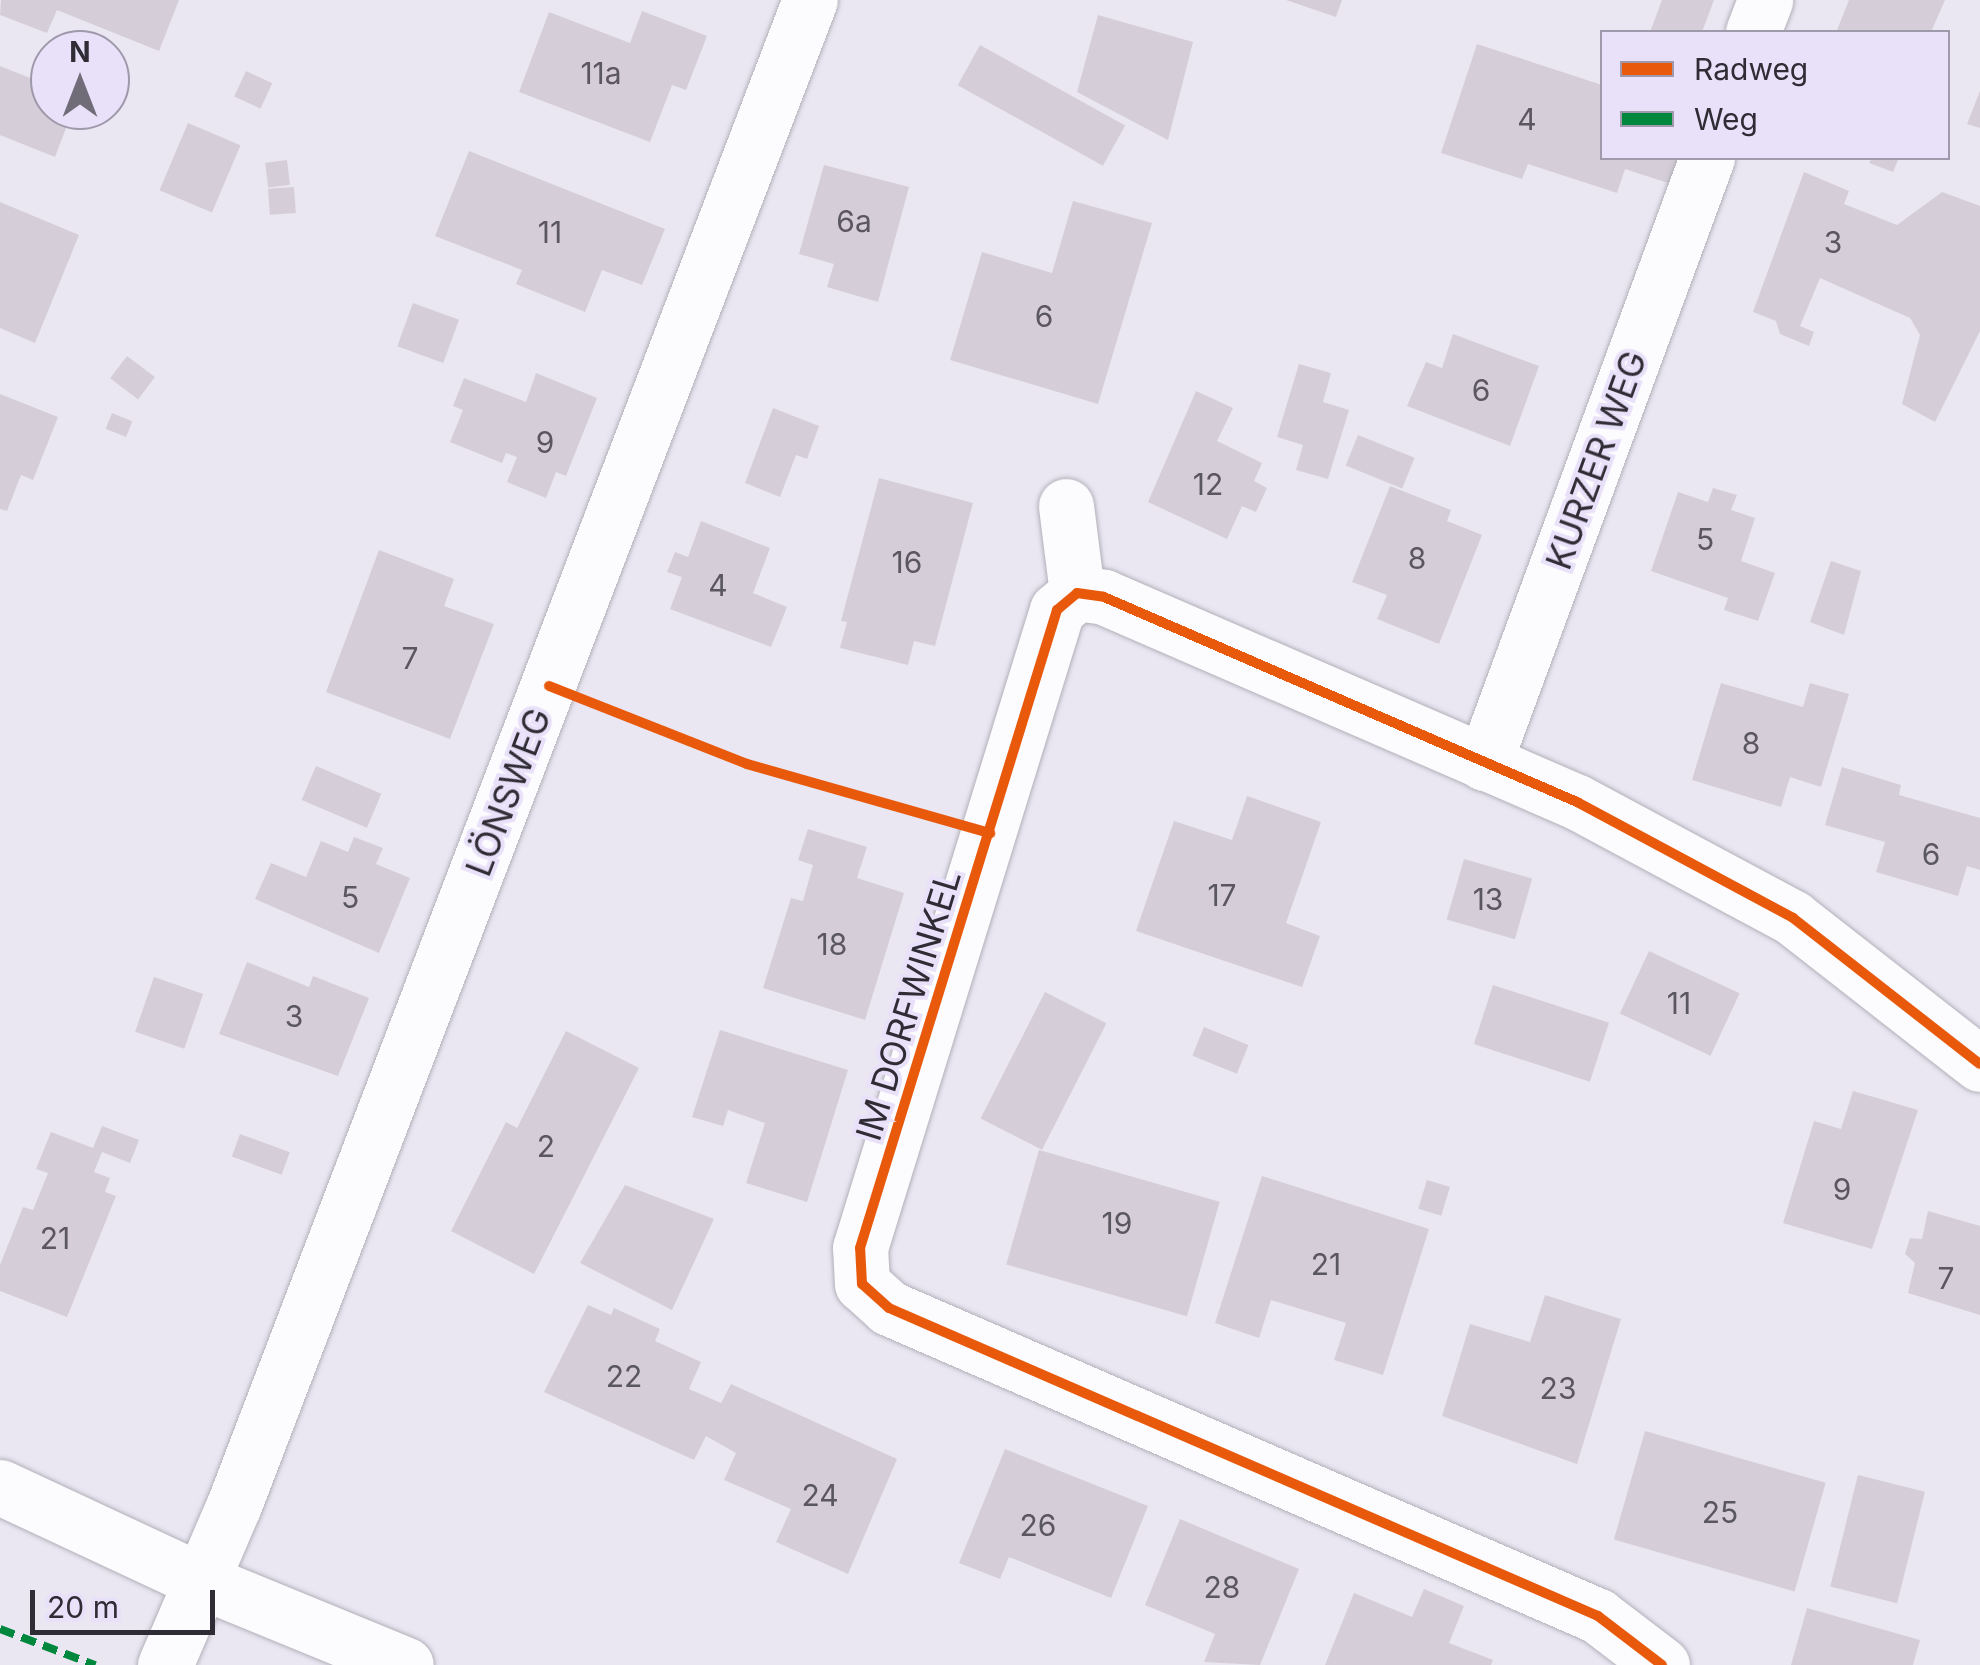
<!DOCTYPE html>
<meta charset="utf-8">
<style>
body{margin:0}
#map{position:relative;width:1980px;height:1665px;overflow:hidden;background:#eae7f3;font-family:Inter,sans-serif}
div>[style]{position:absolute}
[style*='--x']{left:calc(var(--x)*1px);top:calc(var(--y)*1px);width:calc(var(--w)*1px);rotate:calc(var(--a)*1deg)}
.building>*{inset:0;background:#d5ced8;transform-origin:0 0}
.roads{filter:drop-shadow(0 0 2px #b2b0b9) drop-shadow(0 0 2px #b2b0b9)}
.minor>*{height:55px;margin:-27.5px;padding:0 27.5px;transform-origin:27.5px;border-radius:27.5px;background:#fcfbfd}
.quiet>*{height:8px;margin-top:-4px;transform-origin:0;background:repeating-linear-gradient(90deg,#00873e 0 15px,transparent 0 23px)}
.cycleway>*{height:10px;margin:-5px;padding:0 5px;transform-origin:5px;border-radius:5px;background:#e8590c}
span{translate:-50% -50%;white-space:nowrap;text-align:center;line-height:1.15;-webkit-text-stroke:8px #e8e1f9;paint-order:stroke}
.number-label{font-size:30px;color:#5b5760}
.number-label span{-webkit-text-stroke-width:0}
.street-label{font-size:35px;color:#2f2c35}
.legend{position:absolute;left:1600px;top:30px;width:350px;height:130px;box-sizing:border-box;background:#e8e1f9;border:2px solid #9e99ab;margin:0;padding:12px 18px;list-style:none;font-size:30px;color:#2f2c35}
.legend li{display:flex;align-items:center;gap:20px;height:50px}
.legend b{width:50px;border:2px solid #9e99ab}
.north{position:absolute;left:30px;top:30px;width:100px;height:100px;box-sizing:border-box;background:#e8e1f9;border:2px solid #9e99ab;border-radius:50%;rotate:0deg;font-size:28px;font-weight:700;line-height:40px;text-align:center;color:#2f2c35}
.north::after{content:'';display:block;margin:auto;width:35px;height:45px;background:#706d78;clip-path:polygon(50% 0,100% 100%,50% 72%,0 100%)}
.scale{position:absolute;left:30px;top:1590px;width:185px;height:45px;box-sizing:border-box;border:5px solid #2f2c35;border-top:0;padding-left:12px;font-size:30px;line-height:35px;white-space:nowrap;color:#2f2c35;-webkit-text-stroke:8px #e8e1f9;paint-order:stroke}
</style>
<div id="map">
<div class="building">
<i style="clip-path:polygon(1px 0,179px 0,159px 51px,57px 10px,47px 33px,0 15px)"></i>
<i style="clip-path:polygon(1286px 0,1342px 0,1336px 17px)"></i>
<i style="clip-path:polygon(1662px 0,1714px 0,1702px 32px,1650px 32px)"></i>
<i style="clip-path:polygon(1849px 0,1945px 0,1931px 32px,1843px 32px,1837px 30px)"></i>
<i style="clip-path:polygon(642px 11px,707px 36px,686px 90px,672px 85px,650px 142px,519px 92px,549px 12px,630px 43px)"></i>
<i style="clip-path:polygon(1098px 15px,1193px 42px,1168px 140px,1077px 92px)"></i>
<i style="clip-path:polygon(1477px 44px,1602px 85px,1602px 158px,1680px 158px,1671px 184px,1625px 169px,1617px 193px,1528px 164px,1522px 179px,1441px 153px)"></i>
<i style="left:980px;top:45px;width:166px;height:46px;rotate:29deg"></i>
<i style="clip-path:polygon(0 66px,50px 86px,50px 110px,73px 110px,55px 157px,0 135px)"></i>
<i style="left:246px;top:71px;width:29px;height:28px;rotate:25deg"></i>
<i style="clip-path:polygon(1980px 91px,1980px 128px,1967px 124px)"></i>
<i style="left:188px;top:123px;width:57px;height:73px;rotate:23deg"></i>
<i style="clip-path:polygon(469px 151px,665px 229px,642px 285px,602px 270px,585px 312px,516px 284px,522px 270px,435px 236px)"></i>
<i style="clip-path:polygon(1872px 158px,1899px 158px,1893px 172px,1869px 163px)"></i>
<i style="left:287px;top:160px;width:25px;height:22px;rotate:83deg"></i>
<i style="clip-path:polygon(824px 165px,909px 187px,878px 302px,827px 287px,834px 264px,799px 254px)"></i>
<i style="clip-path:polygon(1804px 172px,1849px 191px,1844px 204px,1897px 225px,1942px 192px,1980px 206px,1980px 331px,1935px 422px,1902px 404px,1920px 335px,1910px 318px,1820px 278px,1800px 326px,1814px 332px,1809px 346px,1780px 334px,1776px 321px,1753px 312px)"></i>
<i style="left:294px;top:187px;width:26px;height:26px;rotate:86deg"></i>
<i style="clip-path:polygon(1073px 201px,1152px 223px,1098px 404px,950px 360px,982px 252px,1052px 273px)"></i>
<i style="clip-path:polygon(0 202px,79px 235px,35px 343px,0 328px)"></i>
<i style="left:413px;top:303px;width:49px;height:46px;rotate:20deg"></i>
<i style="clip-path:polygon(1453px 334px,1539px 366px,1510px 446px,1407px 406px,1426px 362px,1442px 368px)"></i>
<i style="left:127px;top:356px;width:35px;height:28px;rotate:37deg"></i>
<i style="clip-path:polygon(1299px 364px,1331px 373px,1323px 402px,1349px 410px,1328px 479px,1296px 470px,1303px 445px,1277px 437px)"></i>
<i style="clip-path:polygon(536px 373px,597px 398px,566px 476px,556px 472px,546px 498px,507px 482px,517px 457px,506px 453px,502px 463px,450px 442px,463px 410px,453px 406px,464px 378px,526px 402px)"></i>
<i style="clip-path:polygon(1196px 391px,1233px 408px,1217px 441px,1262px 463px,1254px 481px,1267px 488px,1256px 512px,1242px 506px,1227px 539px,1148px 502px)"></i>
<i style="clip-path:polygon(0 394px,58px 417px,33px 480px,21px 475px,7px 511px,0 509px)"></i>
<i style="clip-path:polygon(773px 408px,819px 426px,807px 459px,796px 455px,780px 497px,745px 483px)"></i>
<i style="left:112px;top:413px;width:22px;height:17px;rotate:22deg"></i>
<i style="left:1358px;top:435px;width:61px;height:33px;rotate:22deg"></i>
<i style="clip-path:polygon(879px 478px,973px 503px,935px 646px,914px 641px,908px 665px,840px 648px,847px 622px,841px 621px)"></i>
<i style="clip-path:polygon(1390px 486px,1451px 510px,1447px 521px,1482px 535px,1439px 644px,1377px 619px,1387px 595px,1352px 582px)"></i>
<i style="clip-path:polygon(1713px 488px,1737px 495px,1731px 510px,1755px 518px,1741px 561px,1775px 573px,1758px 621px,1724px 610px,1728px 598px,1651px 571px,1678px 492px,1708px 502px)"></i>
<i style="clip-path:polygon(701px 521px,770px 548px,753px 593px,787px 607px,771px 647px,670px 609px,682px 577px,667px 572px,675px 552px,688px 557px)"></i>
<i style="clip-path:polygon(379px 550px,454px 579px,444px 606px,494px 624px,450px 739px,326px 692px)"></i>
<i style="clip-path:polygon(1831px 561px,1861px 571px,1844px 635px,1810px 622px)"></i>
<i style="clip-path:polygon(1721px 683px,1803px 707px,1810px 683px,1849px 694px,1821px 787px,1790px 777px,1781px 807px,1692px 780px)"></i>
<i style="left:316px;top:766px;width:71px;height:37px;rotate:23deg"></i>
<i style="clip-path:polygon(1842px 767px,1901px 785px,1899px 795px,1980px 818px,1980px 870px,1967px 866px,1958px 896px,1876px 872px,1885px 842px,1825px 825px)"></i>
<i style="clip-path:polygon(1247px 796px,1321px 822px,1286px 923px,1320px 936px,1302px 987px,1136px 931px,1174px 821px,1232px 840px)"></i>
<i style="clip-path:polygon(808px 829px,867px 847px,857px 878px,904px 893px,865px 1020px,763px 988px,791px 898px,803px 901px,813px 865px,798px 860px)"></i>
<i style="clip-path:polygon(354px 837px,383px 848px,376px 864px,410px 878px,379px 953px,255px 899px,271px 863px,306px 877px,321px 841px,348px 852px)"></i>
<i style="left:1464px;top:859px;width:71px;height:63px;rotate:16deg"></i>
<i style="left:1649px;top:951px;width:100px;height:69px;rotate:25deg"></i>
<i style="clip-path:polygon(247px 962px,309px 987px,313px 976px,369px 998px,338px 1076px,219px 1034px)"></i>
<i style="left:154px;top:977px;width:52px;height:58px;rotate:19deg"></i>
<i style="left:1493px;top:985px;width:122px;height:62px;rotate:18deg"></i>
<i style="left:1045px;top:992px;width:69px;height:142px;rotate:27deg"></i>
<i style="left:1204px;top:1027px;width:48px;height:31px;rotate:22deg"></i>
<i style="clip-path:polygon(720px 1030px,848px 1070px,807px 1202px,746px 1183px,765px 1123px,728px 1110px,723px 1126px,692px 1117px)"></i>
<i style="clip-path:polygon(566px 1031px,639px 1068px,534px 1274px,451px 1231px,506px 1122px,517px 1128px)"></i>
<i style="clip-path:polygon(1853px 1091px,1918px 1110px,1872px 1249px,1783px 1223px,1814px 1121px,1841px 1129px)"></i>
<i style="clip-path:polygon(102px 1126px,139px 1140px,130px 1163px,102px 1152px,94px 1172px,110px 1178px,105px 1192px,116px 1196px,67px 1317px,0 1291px,0 1265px,23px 1207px,33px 1210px,48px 1173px,36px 1169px,51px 1132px,93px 1148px)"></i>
<i style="left:240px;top:1134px;width:53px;height:24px;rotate:20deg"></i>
<i style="left:1039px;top:1150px;width:188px;height:119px;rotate:16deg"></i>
<i style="clip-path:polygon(1262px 1176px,1429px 1229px,1383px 1375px,1334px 1360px,1346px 1323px,1271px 1300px,1259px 1338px,1215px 1323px)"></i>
<i style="left:1427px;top:1180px;width:24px;height:30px;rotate:17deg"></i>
<i style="clip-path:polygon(625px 1185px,714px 1219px,672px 1310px,580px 1263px)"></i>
<i style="clip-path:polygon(1928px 1211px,1980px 1226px,1980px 1315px,1908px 1293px,1915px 1263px,1905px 1254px,1910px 1238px,1922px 1239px)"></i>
<i style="clip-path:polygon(1545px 1295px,1621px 1319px,1577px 1464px,1442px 1416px,1470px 1324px,1530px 1342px)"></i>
<i style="clip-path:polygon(588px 1305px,611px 1315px,614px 1308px,660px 1329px,655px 1341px,701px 1362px,689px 1389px,721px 1403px,731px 1384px,897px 1459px,848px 1574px,776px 1542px,791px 1509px,724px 1480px,736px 1453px,706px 1436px,694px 1460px,544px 1392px)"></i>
<i style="left:1645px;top:1431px;width:188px;height:113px;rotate:16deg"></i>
<i style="clip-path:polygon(1005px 1449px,1148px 1506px,1111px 1598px,1009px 1557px,1000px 1579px,959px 1563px)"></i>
<i style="left:1858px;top:1475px;width:69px;height:115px;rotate:14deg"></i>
<i style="clip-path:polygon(1180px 1519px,1299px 1569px,1260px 1665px,1204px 1662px,1215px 1634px,1145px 1605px)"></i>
<i style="clip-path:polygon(1424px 1589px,1464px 1606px,1449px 1643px,1493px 1660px,1491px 1665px,1325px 1665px,1354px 1593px,1412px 1617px)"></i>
<i style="clip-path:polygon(1807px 1608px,1920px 1640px,1913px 1665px,1791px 1665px)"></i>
</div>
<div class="roads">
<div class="minor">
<i style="--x:1753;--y:32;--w:34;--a:-69"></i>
<i style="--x:1066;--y:506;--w:88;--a:82.8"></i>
<i style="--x:1484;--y:763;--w:645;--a:-69.77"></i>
<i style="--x:0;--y:1487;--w:225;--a:25"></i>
<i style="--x:204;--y:1582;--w:218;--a:22.3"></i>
<i style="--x:165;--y:1665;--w:174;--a:-66.7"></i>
<i style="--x:234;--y:1505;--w:1611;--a:-69.06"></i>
<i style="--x:1662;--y:1665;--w:81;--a:-142.6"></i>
<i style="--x:1598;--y:1616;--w:773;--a:-156.52"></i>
<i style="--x:889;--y:1308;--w:36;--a:-138"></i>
<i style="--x:862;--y:1284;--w:36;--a:-93"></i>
<i style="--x:860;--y:1248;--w:668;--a:-72.84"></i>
<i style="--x:1057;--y:610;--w:26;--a:-40"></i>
<i style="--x:1077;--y:593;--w:27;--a:8"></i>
<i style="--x:1104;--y:597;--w:516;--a:23.43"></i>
<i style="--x:1577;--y:802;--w:245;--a:28.2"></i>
<i style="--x:1793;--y:918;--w:237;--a:38"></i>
</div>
</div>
<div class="quiet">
<i style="--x:0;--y:1629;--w:102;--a:20.8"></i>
</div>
<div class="cycleway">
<i style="--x:549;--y:686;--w:213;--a:21.5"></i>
<i style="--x:747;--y:764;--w:253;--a:15.9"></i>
<i style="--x:1662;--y:1665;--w:81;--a:-142.6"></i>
<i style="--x:1598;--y:1616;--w:773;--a:-156.52"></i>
<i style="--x:889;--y:1308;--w:36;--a:-138"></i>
<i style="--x:862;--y:1284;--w:36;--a:-93"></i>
<i style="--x:860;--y:1248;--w:668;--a:-72.84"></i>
<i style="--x:1057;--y:610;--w:26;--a:-40"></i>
<i style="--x:1077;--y:593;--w:27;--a:8"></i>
<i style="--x:1104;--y:597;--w:516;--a:23.43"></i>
<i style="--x:1577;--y:802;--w:245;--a:28.2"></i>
<i style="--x:1793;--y:918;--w:237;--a:38"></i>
</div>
<div class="number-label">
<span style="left:601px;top:73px">11a</span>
<span style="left:1527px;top:119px">4</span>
<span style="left:854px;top:221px">6a</span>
<span style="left:550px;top:232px">11</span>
<span style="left:1833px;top:242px">3</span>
<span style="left:1044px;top:316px">6</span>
<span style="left:1481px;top:390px">6</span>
<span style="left:545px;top:442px">9</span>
<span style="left:1208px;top:484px">12</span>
<span style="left:1705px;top:539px">5</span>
<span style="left:1417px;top:558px">8</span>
<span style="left:907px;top:562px">16</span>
<span style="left:718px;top:585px">4</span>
<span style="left:410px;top:658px">7</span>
<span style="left:1751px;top:743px">8</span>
<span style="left:1931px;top:854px">6</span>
<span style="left:1222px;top:895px">17</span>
<span style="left:350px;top:897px">5</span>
<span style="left:1488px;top:899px">13</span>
<span style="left:832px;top:944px">18</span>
<span style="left:1679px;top:1003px">11</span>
<span style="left:294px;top:1016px">3</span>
<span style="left:546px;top:1146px">2</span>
<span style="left:1842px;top:1189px">9</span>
<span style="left:1117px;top:1223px">19</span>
<span style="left:55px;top:1238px">21</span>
<span style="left:1326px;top:1264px">21</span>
<span style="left:1946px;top:1278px">7</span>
<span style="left:624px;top:1376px">22</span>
<span style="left:1558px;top:1388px">23</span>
<span style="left:820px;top:1495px">24</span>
<span style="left:1720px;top:1512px">25</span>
<span style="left:1038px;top:1525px">26</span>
<span style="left:1222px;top:1587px">28</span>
</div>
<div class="street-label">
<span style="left:1596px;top:460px;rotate:-70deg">KURZER WEG</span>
<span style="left:508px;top:792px;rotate:-69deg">LÖNSWEG</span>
<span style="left:908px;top:1005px;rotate:-73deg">IM DORFWINKEL</span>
</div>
<ul class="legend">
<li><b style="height:12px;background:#e8590c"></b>Radweg</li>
<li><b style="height:12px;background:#00873e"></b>Weg</li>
</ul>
<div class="north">N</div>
<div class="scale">20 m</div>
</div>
